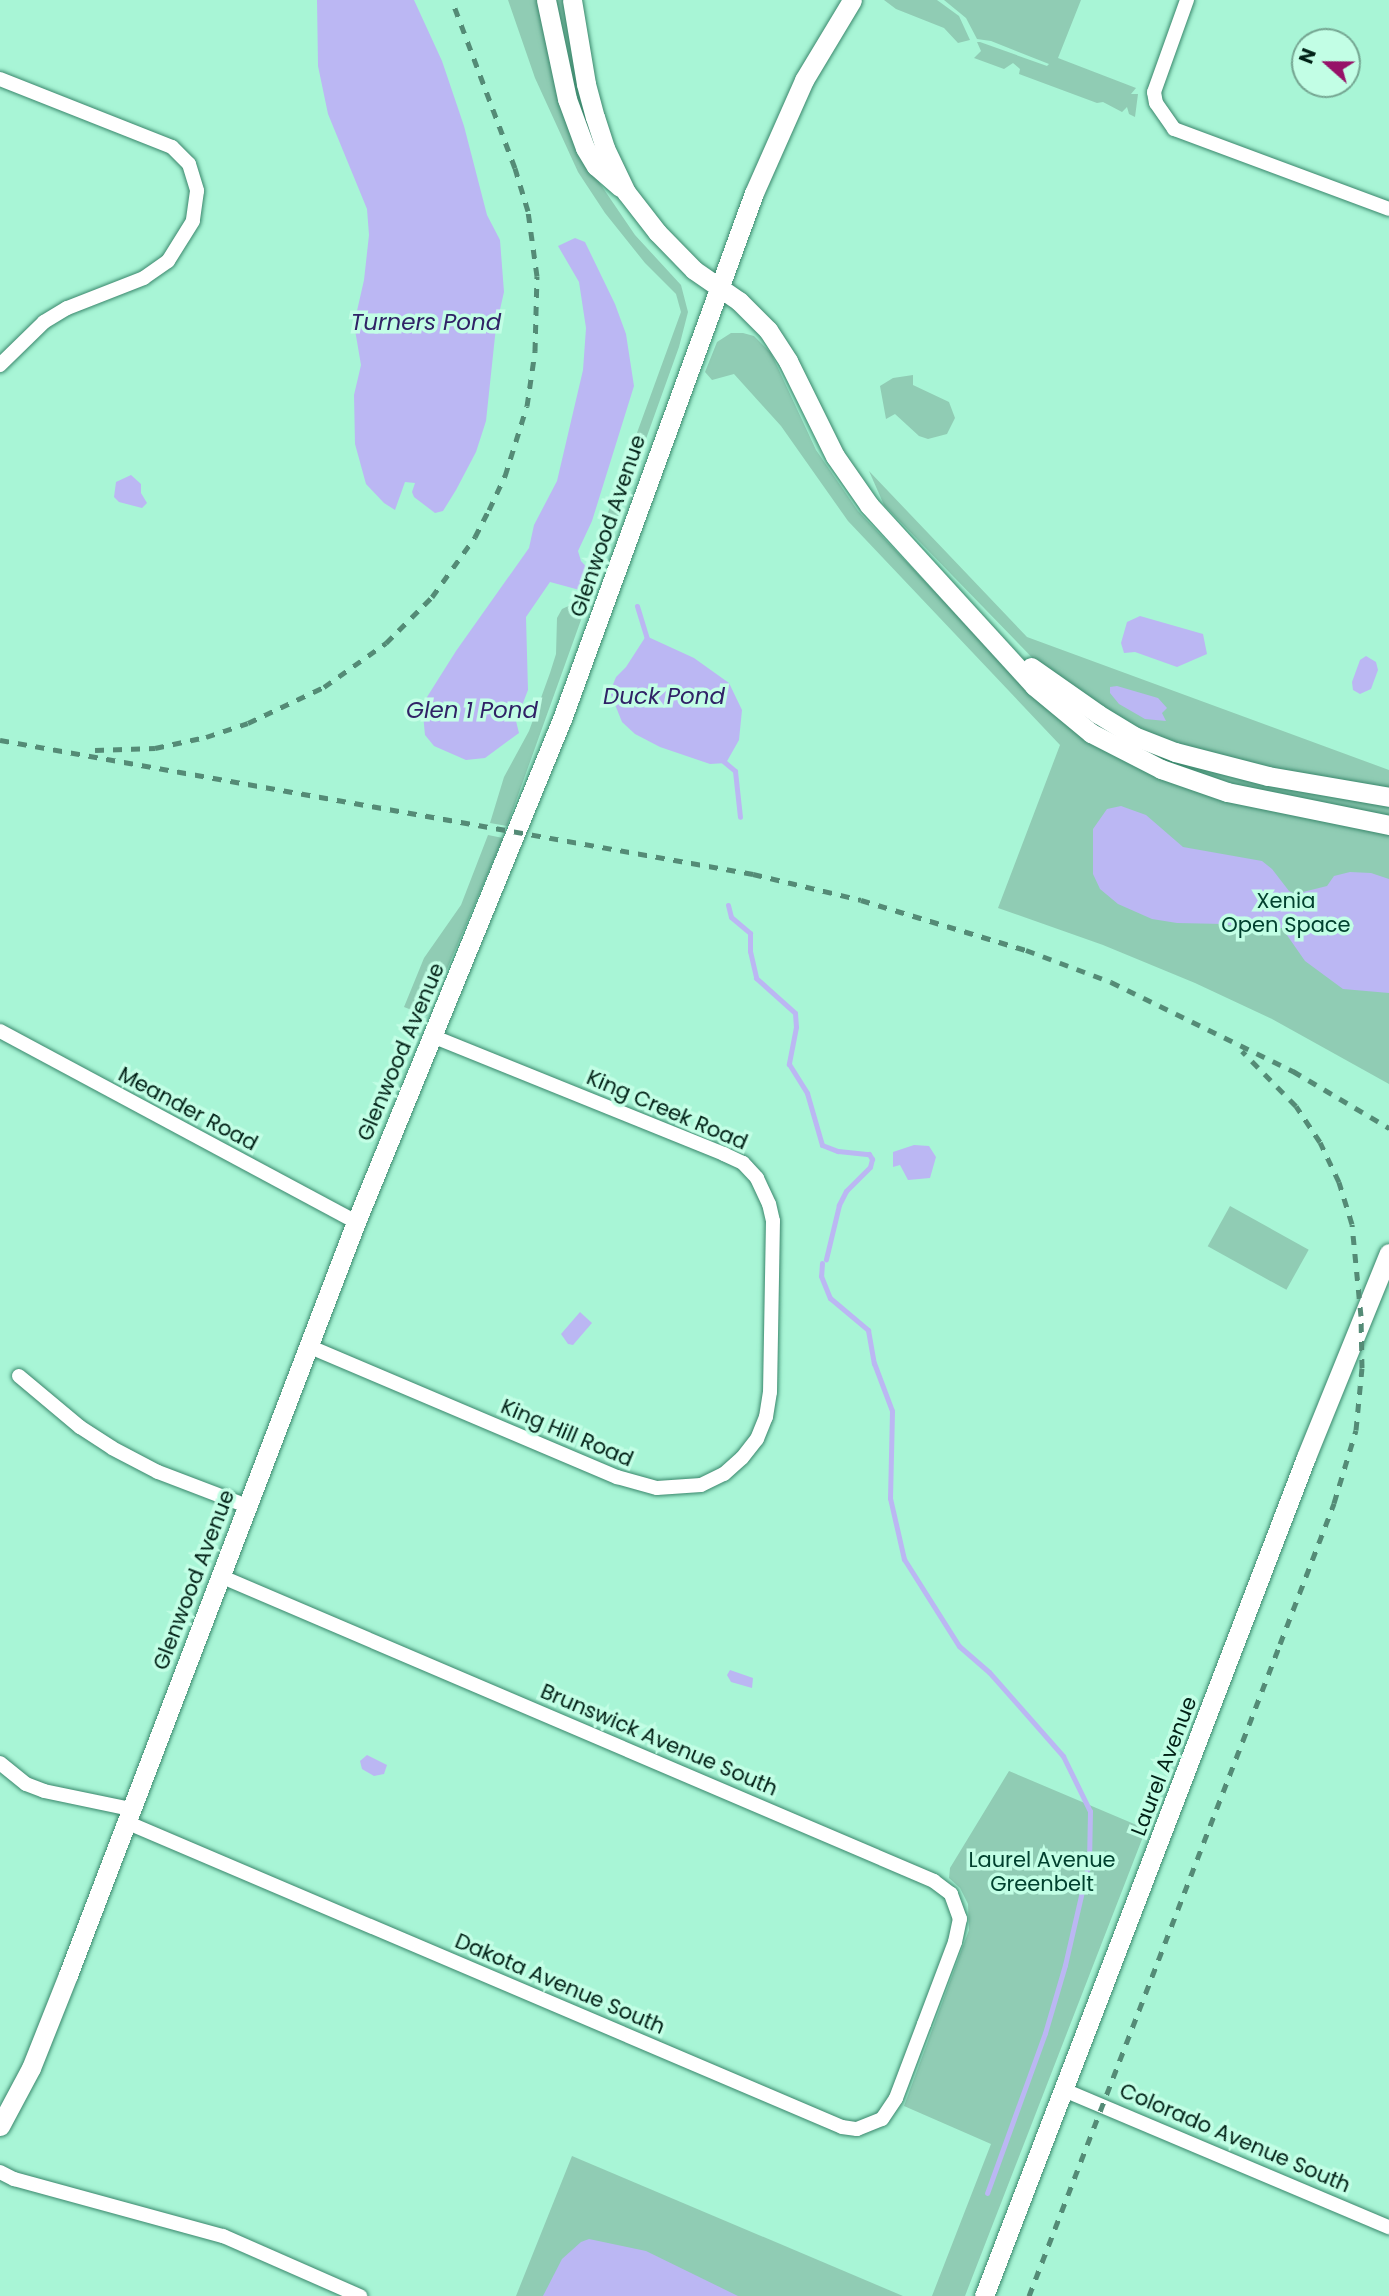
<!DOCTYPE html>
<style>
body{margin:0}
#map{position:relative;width:1389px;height:2296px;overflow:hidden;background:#a8f5d6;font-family:Poppins,sans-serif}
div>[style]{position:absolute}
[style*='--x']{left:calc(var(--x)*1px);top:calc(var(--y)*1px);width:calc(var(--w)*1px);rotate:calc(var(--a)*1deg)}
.green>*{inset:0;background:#90ccb4;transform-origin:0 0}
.water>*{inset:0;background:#bbb7f3}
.pier>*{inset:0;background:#a8f5d6}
.stream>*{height:5px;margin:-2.5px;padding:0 2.5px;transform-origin:2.5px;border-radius:2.5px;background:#bbb7f3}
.roads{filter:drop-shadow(0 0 2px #3a876c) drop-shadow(0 0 2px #3a876c)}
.minor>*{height:14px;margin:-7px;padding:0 7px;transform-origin:7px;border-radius:7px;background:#fff}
.tertiary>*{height:19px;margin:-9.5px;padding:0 9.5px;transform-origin:9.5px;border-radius:9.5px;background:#fff}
.rail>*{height:5px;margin-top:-2.5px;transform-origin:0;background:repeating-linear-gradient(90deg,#548b76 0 9px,transparent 0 18px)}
span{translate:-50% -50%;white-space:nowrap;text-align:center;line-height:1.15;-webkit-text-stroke:7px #c2fee5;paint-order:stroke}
.street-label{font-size:21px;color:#012116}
.park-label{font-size:21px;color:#00402e}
.water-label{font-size:23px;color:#302266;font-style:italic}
.north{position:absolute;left:1291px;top:28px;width:70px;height:70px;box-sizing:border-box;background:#c2fee5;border:2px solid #75a692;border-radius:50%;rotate:291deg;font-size:19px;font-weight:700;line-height:28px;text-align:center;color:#012116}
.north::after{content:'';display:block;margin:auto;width:24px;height:32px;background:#961168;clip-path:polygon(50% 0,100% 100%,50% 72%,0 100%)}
</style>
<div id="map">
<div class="green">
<i style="clip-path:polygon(508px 0,540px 0,588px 166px,635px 235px,681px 285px,688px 312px,679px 347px,507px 826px,490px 823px,504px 777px,529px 731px,550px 673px,556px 654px,557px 618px,562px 609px,575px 603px,681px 312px,676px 294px,645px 263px,605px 213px,578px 172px,535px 78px)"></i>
<i style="clip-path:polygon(551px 0,564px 0,595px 137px,587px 140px)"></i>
<i style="clip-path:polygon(884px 0,937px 0,959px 16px,970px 40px,958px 43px,944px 28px,896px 9px)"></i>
<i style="clip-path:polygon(944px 0,1081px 0,1058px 58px,1136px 88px,1131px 94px,1138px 94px,1135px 117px,1129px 114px,1127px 107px,1122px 112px,1103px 102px,1097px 103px,1019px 74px,1020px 69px,1013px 63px,1004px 69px,974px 58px,981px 51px,977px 42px,980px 42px,1047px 66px,1049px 64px,991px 41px,977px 39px,966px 18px)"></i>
<i style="clip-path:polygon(743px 333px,754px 336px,771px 353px,816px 450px,858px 511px,994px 654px,1104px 747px,1389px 833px,1389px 1084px,1272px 1019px,1195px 983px,1103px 945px,998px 908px,1060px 745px,848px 521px,781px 426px,734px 374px,712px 380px,705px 372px,717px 342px,731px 333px)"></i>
<i style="clip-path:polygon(913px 375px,913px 385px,949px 402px,955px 418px,947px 434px,928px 439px,919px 436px,895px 414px,886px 419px,880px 386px,893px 378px)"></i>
<i style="clip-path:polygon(869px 471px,1027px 637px,1389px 770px,1389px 792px,1242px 765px,1161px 741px,1047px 673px,884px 505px)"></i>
<i style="clip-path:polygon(1091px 718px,1389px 803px,1389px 817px,1208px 781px,1096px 729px)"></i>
<i style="clip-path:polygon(488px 835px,503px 838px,427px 1016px,404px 1007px,424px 958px,461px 905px)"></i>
<i style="left:1230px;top:1206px;width:90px;height:46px;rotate:29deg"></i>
<i style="clip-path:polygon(1009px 1771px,1146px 1829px,965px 2296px,932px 2296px,991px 2144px,904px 2106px,969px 1930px,968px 1904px,960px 1888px,949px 1878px,950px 1868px)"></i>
<i style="clip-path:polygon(572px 2156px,903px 2296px,516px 2296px)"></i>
</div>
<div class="water">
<i style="clip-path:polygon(317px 0,414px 0,442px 61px,464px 126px,487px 215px,500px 240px,504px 292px,496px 327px,486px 421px,476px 452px,456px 490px,443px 511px,435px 513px,414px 497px,412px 492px,415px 483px,405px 482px,395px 510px,384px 503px,366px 484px,355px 444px,354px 395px,361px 365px,354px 324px,364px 280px,369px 235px,367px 209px,328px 114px,318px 66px)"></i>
<i style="clip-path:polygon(575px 238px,585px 242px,615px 304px,626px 334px,634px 386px,592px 521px,578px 551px,581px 561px,593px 574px,587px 592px,550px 582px,526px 617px,528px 690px,516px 721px,519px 733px,485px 758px,466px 760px,434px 746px,425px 735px,423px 714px,427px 697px,456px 651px,529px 548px,534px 525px,557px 481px,583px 370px,586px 328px,579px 282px,558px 246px)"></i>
<i style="clip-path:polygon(131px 475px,141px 484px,141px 493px,147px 503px,142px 508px,119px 502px,114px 497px,116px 482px)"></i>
<i style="clip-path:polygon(1140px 616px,1203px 634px,1207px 654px,1177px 667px,1135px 652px,1124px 653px,1121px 643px,1127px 622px)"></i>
<i style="clip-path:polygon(646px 636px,694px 658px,729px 683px,742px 710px,739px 740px,726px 763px,710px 764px,660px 747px,635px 734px,622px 722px,610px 692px,616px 677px,626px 667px)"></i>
<i style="clip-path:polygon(1366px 656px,1376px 662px,1378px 670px,1371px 689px,1360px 694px,1353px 690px,1352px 682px,1360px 660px)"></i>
<i style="clip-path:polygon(1117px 686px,1158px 698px,1167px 708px,1162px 713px,1166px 721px,1145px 719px,1119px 704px,1110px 693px,1110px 687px)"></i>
<i style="clip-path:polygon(1121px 806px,1146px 815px,1183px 847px,1262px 861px,1272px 869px,1289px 891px,1295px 894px,1327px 886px,1334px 876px,1350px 872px,1371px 873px,1389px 879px,1389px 993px,1343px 989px,1305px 961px,1282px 928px,1258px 930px,1224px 924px,1177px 923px,1152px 919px,1118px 904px,1100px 889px,1093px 874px,1093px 829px,1107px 809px)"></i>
<i style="clip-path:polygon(914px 1145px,929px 1146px,936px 1157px,930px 1178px,908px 1180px,900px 1165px,893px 1167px,893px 1152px)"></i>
<i style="clip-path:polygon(580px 1312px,592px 1323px,573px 1345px,568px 1344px,561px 1334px)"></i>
<i style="clip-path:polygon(730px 1670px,753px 1678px,752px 1688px,731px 1682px,727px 1675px)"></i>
<i style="clip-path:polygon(367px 1755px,387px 1765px,384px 1774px,374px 1776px,362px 1769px,360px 1761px)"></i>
<i style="clip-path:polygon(589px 2239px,646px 2251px,738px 2296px,543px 2296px,562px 2259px,581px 2242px)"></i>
</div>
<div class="pier">
<i style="clip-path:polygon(589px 566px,597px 574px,586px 595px,578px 593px)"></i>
</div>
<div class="stream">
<i style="--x:637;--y:606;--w:39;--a:73"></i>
<i style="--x:722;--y:760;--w:17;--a:40"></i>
<i style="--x:735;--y:771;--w:46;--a:83.8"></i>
<i style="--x:728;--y:905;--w:12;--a:76"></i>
<i style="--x:731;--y:917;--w:25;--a:40"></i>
<i style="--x:750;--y:933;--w:18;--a:90"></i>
<i style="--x:750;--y:951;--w:28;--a:77"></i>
<i style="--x:756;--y:978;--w:52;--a:41.9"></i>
<i style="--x:795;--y:1013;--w:14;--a:86"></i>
<i style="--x:796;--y:1027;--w:38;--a:101"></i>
<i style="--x:789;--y:1064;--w:34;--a:58"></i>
<i style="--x:807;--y:1093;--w:54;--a:73.9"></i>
<i style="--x:822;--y:1145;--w:17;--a:21"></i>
<i style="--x:838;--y:1151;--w:31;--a:6"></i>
<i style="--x:869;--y:1154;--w:6;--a:59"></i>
<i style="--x:872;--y:1159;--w:8;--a:104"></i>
<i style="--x:870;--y:1167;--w:34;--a:135"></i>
<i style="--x:846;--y:1191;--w:16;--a:117"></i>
<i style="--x:839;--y:1205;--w:56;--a:103.5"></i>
<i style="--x:822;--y:1263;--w:13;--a:94"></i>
<i style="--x:821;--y:1276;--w:24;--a:68"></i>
<i style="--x:830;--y:1298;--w:50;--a:40.1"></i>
<i style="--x:868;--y:1330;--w:34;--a:80"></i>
<i style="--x:874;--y:1363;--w:51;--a:69.4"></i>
<i style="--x:892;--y:1411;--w:87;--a:91.3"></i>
<i style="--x:890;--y:1498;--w:63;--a:77.1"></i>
<i style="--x:904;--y:1559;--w:103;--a:57.7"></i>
<i style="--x:959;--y:1646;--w:40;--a:41"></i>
<i style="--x:989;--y:1672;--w:112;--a:48.6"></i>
<i style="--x:1063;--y:1756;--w:61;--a:63.9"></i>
<i style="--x:1090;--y:1811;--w:50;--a:91.1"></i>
<i style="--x:1089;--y:1861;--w:107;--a:103"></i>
<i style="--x:1065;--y:1965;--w:71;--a:106.4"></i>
<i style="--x:1045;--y:2033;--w:170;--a:109.9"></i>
</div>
<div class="roads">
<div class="minor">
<i style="--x:1187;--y:0;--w:98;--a:109.7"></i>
<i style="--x:1154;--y:92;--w:11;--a:80"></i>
<i style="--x:1156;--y:103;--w:32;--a:55"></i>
<i style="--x:1174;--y:129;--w:229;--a:20.4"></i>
<i style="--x:0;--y:79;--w:185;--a:21.6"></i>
<i style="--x:172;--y:147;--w:24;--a:45"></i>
<i style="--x:189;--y:164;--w:28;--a:73"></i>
<i style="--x:197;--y:191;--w:30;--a:98"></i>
<i style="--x:193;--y:221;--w:47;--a:122"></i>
<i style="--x:168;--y:261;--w:29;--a:145"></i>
<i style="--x:144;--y:278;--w:83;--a:158.7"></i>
<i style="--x:67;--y:308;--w:27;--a:149"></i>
<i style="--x:44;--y:322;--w:62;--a:135.7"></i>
<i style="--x:0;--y:1031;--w:404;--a:28.2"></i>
<i style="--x:308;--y:1346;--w:336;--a:23"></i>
<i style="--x:617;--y:1477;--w:41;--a:15.4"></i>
<i style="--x:657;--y:1488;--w:44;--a:-3.9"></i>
<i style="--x:701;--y:1485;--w:25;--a:-26"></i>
<i style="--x:724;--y:1474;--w:24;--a:-42"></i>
<i style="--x:742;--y:1458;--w:24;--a:-52"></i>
<i style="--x:757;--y:1439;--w:24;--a:-68"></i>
<i style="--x:766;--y:1417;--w:25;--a:-81"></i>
<i style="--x:770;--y:1392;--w:171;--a:-89"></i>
<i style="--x:773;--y:1221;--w:17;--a:-103"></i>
<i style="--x:769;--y:1204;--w:29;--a:-115"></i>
<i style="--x:757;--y:1178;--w:21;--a:-133"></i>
<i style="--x:743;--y:1163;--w:21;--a:-155"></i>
<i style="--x:724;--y:1154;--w:315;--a:-158"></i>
<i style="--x:19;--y:1376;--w:80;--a:39.9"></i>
<i style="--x:80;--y:1427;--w:38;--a:33"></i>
<i style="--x:112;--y:1448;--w:52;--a:27.6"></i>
<i style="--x:158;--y:1472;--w:95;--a:20.9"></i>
<i style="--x:0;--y:1763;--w:33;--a:39"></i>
<i style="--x:26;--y:1784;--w:19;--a:21"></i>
<i style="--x:44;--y:1791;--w:89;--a:11.7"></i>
<i style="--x:126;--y:1822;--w:778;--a:23.07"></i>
<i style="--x:842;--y:2127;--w:15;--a:8"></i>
<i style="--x:857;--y:2129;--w:27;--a:-22"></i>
<i style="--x:882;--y:2119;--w:25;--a:-56"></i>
<i style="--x:896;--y:2098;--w:79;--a:-69.3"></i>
<i style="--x:924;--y:2024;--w:88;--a:-69.3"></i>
<i style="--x:955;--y:1942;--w:24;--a:-78"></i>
<i style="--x:960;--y:1919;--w:27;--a:-110"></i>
<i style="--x:951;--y:1894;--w:21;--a:-143"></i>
<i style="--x:934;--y:1881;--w:776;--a:-156.87"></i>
<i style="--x:1064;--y:2090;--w:353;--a:22.9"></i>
<i style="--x:0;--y:2172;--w:16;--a:27"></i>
<i style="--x:14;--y:2179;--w:217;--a:15.3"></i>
<i style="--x:223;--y:2236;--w:150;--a:23.7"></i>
</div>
<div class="tertiary">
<i style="--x:546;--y:0;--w:101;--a:78"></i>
<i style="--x:567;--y:99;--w:52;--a:69.8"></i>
<i style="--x:585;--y:148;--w:21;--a:59"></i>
<i style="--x:596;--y:166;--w:32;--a:41"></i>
<i style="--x:572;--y:0;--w:85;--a:80.5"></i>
<i style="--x:586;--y:84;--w:34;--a:75"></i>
<i style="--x:595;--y:117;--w:33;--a:72"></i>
<i style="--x:605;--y:148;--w:49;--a:64.5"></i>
<i style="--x:626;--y:192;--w:51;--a:52.2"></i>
<i style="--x:657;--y:232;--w:53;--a:45.8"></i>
<i style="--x:694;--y:270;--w:55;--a:34.6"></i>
<i style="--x:739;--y:301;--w:41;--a:45"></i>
<i style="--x:768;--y:330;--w:37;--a:57"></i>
<i style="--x:788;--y:361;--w:106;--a:63.7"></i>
<i style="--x:835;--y:456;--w:60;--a:55.2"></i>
<i style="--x:869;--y:505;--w:245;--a:47.6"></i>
<i style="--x:1034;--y:686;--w:74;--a:39.5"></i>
<i style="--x:1091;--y:733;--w:79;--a:27.2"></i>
<i style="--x:1161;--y:769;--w:70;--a:19.2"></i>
<i style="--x:1227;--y:792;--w:165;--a:11.5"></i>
<i style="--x:1031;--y:667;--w:82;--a:35"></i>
<i style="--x:1098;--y:714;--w:42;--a:31.4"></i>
<i style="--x:1134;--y:736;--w:44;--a:21.3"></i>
<i style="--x:1175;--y:752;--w:96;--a:14.5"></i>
<i style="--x:1268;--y:776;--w:123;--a:9.8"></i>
<i style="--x:0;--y:2126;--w:66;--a:-61.9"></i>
<i style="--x:31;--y:2068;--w:100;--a:-68.3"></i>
<i style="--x:68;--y:1975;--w:806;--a:-69.07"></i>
<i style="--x:356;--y:1222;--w:544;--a:-67.73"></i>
<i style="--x:562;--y:719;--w:560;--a:-69.95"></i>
<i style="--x:754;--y:193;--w:124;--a:-66.1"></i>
<i style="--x:804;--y:80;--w:93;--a:-59"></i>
<i style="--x:984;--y:2296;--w:899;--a:-69"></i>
<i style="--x:1306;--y:1457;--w:220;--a:-67.9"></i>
</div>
</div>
<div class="rail">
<i style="--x:0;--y:740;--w:765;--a:10.09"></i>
<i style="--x:753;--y:874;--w:111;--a:13.5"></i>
<i style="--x:861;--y:900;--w:172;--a:16.9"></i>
<i style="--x:1026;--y:950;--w:91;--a:20.6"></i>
<i style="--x:1111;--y:982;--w:203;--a:26.1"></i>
<i style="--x:1293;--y:1071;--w:112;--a:30.7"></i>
<i style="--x:95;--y:750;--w:60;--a:-1.9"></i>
<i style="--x:155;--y:748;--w:52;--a:-12.2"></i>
<i style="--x:206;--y:737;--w:44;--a:-18.4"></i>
<i style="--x:248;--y:723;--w:84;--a:-25.3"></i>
<i style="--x:324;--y:687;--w:76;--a:-35.4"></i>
<i style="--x:386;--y:643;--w:65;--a:-45"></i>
<i style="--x:432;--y:597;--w:74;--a:-54.4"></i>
<i style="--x:475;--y:537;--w:30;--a:-63"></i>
<i style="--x:489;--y:510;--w:38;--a:-65"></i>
<i style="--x:505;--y:476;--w:73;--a:-72.6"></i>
<i style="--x:527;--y:406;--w:56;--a:-81.7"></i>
<i style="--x:535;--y:351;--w:75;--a:-88.5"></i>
<i style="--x:537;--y:276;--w:66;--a:-97.9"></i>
<i style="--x:528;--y:211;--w:45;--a:-106.8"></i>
<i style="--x:515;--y:168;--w:179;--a:-110.6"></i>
<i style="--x:1029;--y:2296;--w:699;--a:-68.94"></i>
<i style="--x:1280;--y:1644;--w:151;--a:-69"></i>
<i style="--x:1334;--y:1503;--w:76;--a:-73.2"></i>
<i style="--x:1356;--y:1430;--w:62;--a:-84.5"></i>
<i style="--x:1362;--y:1368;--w:52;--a:-91.1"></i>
<i style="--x:1361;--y:1316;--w:92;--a:-95.6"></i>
<i style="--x:1352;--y:1224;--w:44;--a:-107.2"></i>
<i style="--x:1339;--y:1182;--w:44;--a:-115.4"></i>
<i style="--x:1320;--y:1142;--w:43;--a:-123.7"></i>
<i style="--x:1296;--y:1106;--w:77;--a:-134.5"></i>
</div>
<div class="street-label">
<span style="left:608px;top:526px;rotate:-71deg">Glenwood Avenue</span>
<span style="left:401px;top:1052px;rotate:-67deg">Glenwood Avenue</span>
<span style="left:188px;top:1109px;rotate:28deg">Meander Road</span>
<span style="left:667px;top:1110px;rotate:23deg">King Creek Road</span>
<span style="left:567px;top:1433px;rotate:23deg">King Hill Road</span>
<span style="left:194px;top:1580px;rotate:-69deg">Glenwood Avenue</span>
<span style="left:659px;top:1740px;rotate:23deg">Brunswick Avenue South</span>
<span style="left:1164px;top:1766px;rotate:-69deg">Laurel Avenue</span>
<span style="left:560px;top:1984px;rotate:23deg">Dakota Avenue South</span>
<span style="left:1235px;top:2138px;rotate:23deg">Colorado Avenue South</span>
</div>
<div class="park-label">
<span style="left:1286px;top:913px">Xenia<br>Open Space</span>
<span style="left:1042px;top:1872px">Laurel Avenue<br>Greenbelt</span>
</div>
<div class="water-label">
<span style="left:426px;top:322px">Turners Pond</span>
<span style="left:664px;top:696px">Duck Pond</span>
<span style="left:472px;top:710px">Glen 1 Pond</span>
</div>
<div class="north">N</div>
</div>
